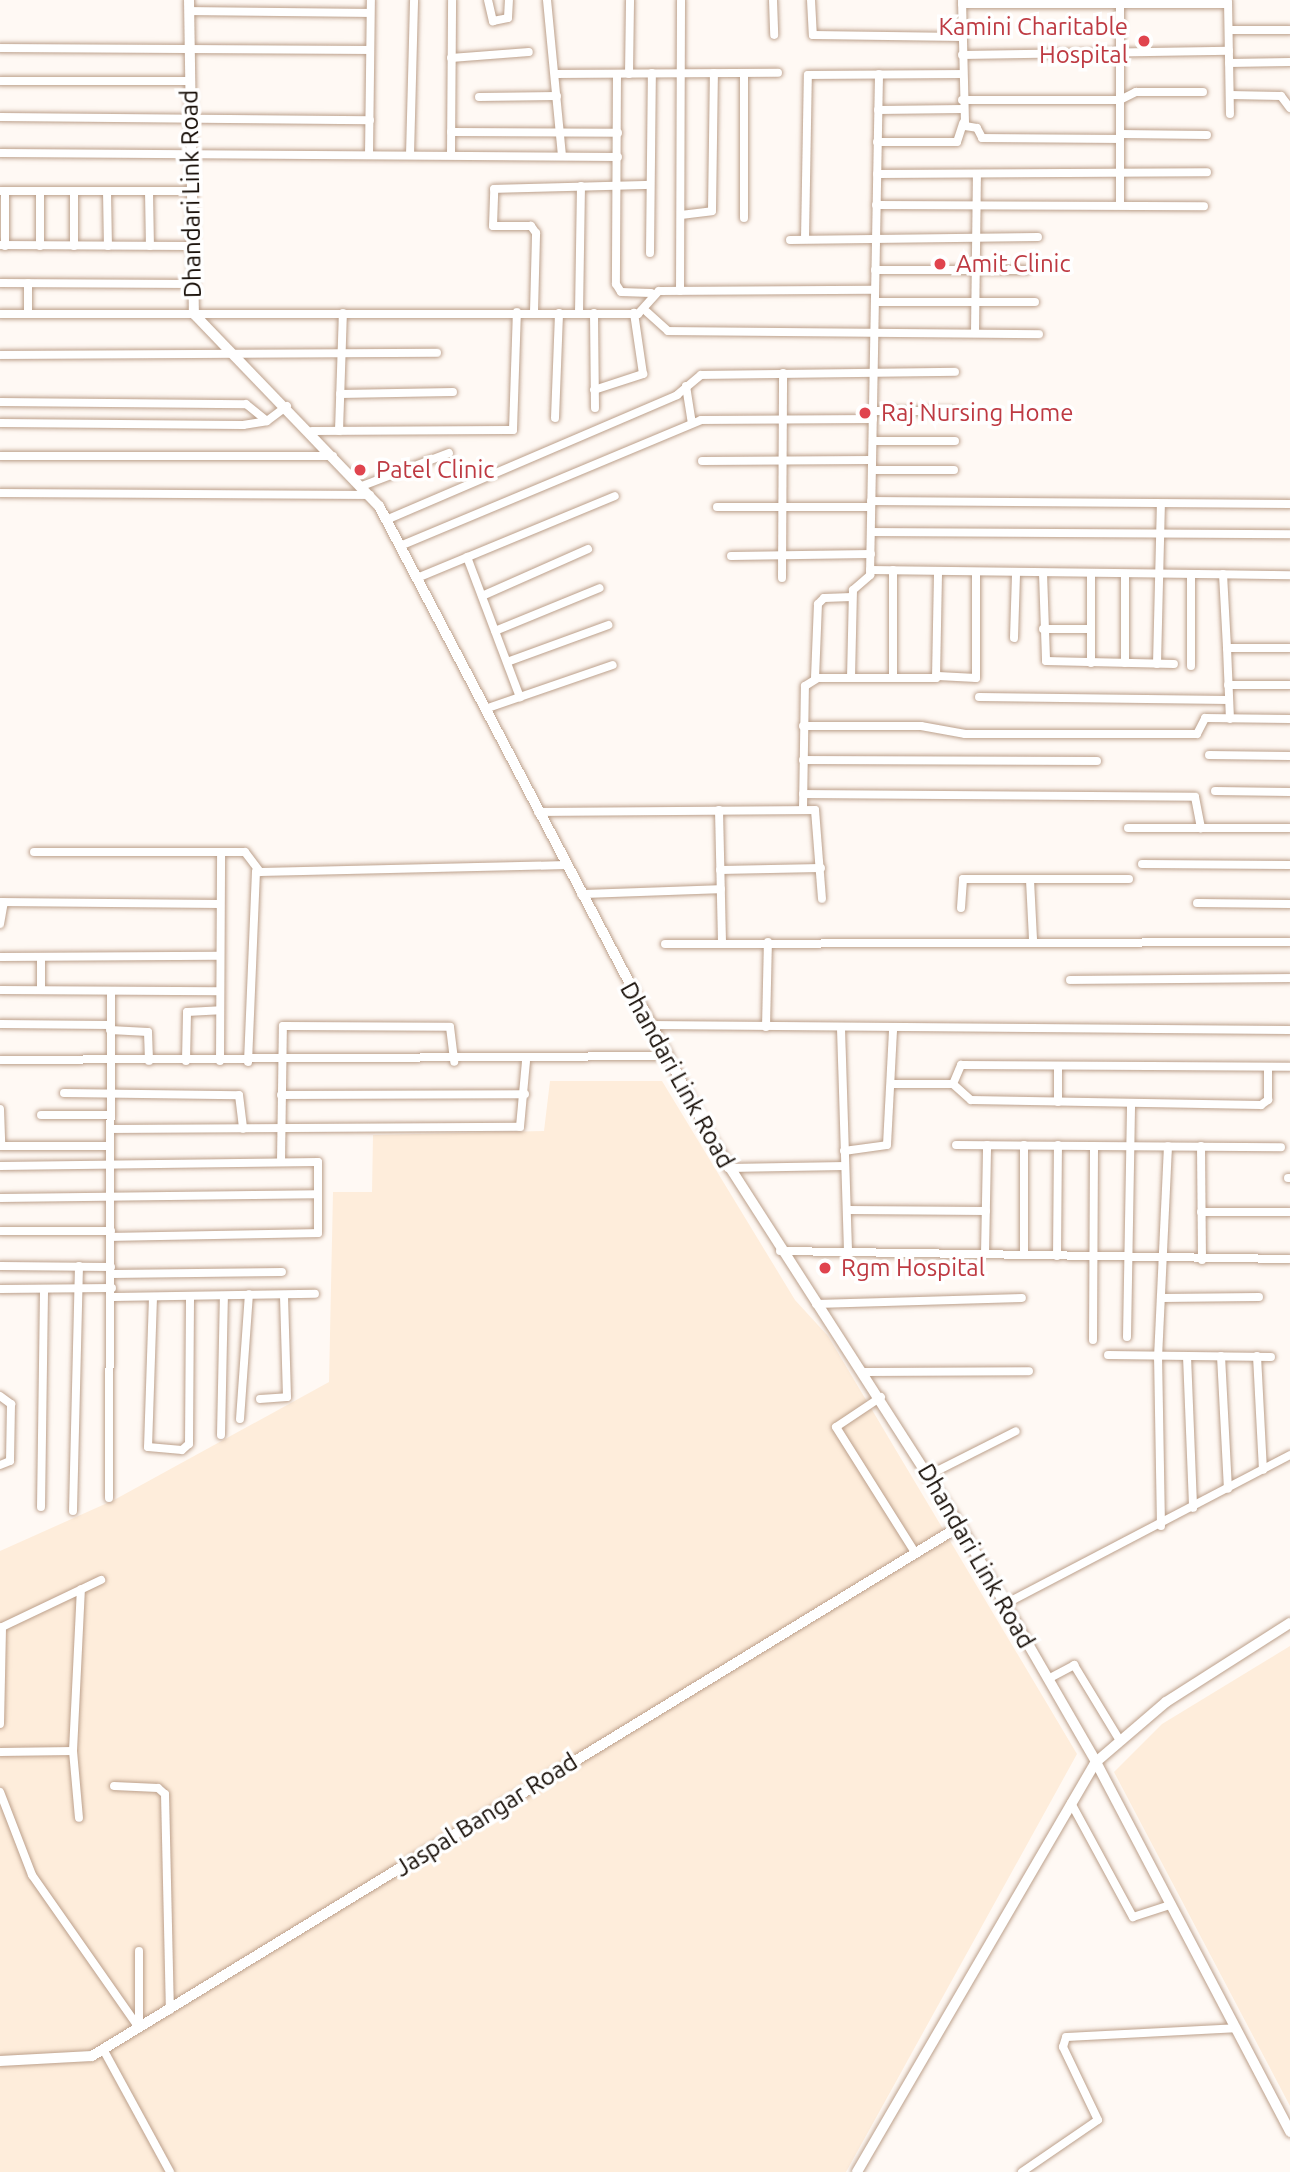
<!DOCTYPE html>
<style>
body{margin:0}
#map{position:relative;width:1290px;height:2172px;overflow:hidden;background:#fff9f4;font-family:Ubuntu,sans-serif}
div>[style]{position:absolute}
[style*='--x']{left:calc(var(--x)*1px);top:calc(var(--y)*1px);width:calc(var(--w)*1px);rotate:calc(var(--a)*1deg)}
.industrial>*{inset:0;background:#feeddb}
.roads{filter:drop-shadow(0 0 2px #bca08b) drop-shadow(0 0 2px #bca08b)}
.minor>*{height:8px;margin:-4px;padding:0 4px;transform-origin:4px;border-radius:4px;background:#fff}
.tertiary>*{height:10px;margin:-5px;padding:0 5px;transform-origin:5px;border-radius:5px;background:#fff}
.dots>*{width:19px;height:19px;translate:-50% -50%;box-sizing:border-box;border:4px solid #fff;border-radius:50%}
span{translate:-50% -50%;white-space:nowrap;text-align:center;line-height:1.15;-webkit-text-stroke:7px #fff;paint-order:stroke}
.health-label{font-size:24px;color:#be3a42}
.right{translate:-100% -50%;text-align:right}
.left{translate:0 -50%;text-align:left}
.street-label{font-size:24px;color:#150c05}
</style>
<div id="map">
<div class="industrial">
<i style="clip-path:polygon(550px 1081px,662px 1081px,795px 1300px,828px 1336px,1077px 1754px,846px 2172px,0 2172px,0 1551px,114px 1500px,329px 1382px,333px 1192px,372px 1192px,373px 1135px,544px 1131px)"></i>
<i style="clip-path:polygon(1290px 1646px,1290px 2106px,1114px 1772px,1162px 1724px)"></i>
</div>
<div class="roads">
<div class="minor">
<i style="--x:488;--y:0;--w:22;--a:77"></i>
<i style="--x:493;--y:21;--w:15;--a:-11"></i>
<i style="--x:508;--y:18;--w:18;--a:-87"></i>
<i style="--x:547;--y:0;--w:156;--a:84.5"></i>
<i style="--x:773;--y:0;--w:35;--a:88"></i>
<i style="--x:811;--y:0;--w:35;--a:87"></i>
<i style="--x:813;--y:35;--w:149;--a:0.8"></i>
<i style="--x:962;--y:0;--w:126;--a:88.6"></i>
<i style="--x:965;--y:126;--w:12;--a:9"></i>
<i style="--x:977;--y:128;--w:11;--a:63"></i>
<i style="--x:982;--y:138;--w:138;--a:0.4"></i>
<i style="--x:1228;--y:1;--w:113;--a:89"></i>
<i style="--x:962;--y:4;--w:266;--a:0"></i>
<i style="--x:1120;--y:4;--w:201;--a:90"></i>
<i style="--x:189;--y:11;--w:181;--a:0.6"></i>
<i style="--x:1229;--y:30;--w:61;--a:0"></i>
<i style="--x:0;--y:48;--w:370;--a:0.3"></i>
<i style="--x:962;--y:55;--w:267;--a:-0.9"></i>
<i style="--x:451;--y:58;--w:78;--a:-4.4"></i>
<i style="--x:1229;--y:63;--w:61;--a:-0.9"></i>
<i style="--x:555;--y:74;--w:223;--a:-0.3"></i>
<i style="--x:617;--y:74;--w:210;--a:90.3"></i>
<i style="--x:616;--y:284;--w:9;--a:58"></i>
<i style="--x:621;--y:292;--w:30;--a:2"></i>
<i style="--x:629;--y:74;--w:74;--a:-89.2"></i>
<i style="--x:0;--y:81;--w:188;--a:0"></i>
<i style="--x:1230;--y:95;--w:51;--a:1.1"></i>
<i style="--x:1281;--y:96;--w:15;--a:53"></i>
<i style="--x:479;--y:97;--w:78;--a:-0.7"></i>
<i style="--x:962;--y:100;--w:158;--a:0"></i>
<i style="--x:1120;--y:100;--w:18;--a:-27"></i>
<i style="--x:1136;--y:92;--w:67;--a:0"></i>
<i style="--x:878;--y:110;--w:85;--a:-0.7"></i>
<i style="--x:0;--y:117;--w:370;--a:0.5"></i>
<i style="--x:451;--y:132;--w:167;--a:0.3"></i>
<i style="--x:1120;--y:134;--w:87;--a:0.7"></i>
<i style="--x:877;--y:142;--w:80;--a:0"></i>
<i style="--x:957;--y:142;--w:20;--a:-72"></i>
<i style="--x:0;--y:153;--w:618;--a:0.37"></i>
<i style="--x:369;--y:155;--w:155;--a:-89.3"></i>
<i style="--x:410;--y:155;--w:155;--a:-88.5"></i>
<i style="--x:451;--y:155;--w:155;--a:-89.6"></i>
<i style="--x:877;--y:174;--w:330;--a:-0.3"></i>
<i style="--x:0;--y:191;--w:189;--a:0"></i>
<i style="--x:5;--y:191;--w:55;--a:90"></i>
<i style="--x:107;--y:191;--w:55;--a:89"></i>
<i style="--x:149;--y:191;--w:55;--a:89"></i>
<i style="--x:74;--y:192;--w:54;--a:90"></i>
<i style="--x:876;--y:205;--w:328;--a:0.2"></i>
<i style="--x:681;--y:215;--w:31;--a:-7"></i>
<i style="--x:712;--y:211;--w:138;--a:-89.2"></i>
<i style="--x:744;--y:218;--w:145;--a:-90"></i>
<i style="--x:805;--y:239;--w:164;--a:-89"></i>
<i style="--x:808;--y:75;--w:154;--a:-0.4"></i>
<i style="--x:790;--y:240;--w:248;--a:-0.7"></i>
<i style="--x:0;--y:245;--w:189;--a:0.3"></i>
<i style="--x:40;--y:246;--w:55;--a:-90"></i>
<i style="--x:650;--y:253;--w:180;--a:-89.4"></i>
<i style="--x:875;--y:270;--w:151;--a:0"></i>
<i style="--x:0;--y:283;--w:191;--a:0.3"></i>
<i style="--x:28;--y:283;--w:31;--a:90"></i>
<i style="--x:680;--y:291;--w:291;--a:-89.8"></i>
<i style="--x:875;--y:302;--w:160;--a:0"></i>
<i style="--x:534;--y:312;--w:79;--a:-88.5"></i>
<i style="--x:536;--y:233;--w:9;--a:-126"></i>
<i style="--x:531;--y:226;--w:38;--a:180"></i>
<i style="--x:493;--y:226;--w:37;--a:-88"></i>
<i style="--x:494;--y:189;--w:156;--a:-1.5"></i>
<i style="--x:647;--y:312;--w:28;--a:42"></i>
<i style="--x:668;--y:331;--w:371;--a:0.5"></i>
<i style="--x:579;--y:313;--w:127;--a:-89.1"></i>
<i style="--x:594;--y:313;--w:95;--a:89.4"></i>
<i style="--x:0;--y:314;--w:638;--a:0"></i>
<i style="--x:638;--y:314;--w:31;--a:-48"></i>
<i style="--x:659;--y:291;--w:216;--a:-0.3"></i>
<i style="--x:975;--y:333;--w:159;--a:-89.3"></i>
<i style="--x:0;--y:355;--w:437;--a:-0.3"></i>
<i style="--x:686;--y:386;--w:37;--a:81"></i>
<i style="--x:594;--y:390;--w:52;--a:-18.1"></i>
<i style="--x:643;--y:374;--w:62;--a:-98.4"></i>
<i style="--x:340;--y:394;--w:113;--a:-1"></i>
<i style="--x:0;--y:402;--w:246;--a:0.5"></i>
<i style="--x:246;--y:404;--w:27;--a:39"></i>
<i style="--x:873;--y:411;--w:82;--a:0"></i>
<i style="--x:555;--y:418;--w:105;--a:-87.8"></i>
<i style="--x:0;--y:423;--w:243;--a:0.5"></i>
<i style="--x:243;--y:425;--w:24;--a:-9"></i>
<i style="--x:267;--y:421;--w:25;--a:-37"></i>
<i style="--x:312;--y:431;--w:201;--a:-0.3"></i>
<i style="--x:513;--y:430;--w:118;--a:-88.1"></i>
<i style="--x:339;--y:431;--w:118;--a:-88.1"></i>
<i style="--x:873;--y:441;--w:82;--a:0"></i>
<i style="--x:0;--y:456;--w:333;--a:0"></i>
<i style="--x:702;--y:461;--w:170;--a:-0.3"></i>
<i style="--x:872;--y:470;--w:82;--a:0"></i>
<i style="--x:362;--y:486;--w:93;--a:-20.8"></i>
<i style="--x:0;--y:493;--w:370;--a:0.3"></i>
<i style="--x:871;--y:501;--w:419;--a:0.4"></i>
<i style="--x:717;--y:507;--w:154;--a:0"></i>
<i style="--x:386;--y:520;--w:317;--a:-23.2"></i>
<i style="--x:677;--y:395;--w:31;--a:-40"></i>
<i style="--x:701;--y:375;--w:254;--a:-0.7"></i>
<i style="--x:871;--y:532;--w:419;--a:0.3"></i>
<i style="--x:400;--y:546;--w:326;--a:-22.7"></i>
<i style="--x:701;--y:420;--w:172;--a:-0.3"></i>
<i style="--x:731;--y:556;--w:140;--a:-0.8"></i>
<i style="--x:467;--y:557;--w:150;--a:69.3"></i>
<i style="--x:870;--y:570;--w:420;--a:0.7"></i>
<i style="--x:893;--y:570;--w:108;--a:90"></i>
<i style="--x:1043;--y:573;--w:88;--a:88"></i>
<i style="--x:1046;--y:661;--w:128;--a:1.3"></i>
<i style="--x:1091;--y:574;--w:89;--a:90"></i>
<i style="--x:1125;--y:574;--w:89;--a:90"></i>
<i style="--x:1223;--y:574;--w:74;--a:86.9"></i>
<i style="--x:1227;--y:648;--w:63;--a:0"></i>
<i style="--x:417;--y:578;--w:214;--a:-22.5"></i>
<i style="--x:782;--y:578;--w:205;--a:-89.7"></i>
<i style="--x:482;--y:596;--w:116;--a:-23.9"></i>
<i style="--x:1043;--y:629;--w:48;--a:0"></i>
<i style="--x:495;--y:631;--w:113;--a:-22.3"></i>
<i style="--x:1014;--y:638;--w:65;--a:-88.2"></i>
<i style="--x:1227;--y:648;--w:71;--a:87.6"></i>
<i style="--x:507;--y:662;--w:108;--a:-20.1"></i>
<i style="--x:1157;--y:664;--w:160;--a:-88.6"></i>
<i style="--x:1191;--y:666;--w:92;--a:-90"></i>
<i style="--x:938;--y:676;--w:38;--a:3"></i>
<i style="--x:976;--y:678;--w:106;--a:-90"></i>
<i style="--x:815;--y:678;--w:74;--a:-87.7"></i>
<i style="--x:818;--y:604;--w:8;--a:-45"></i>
<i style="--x:824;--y:598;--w:28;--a:-2"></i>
<i style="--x:851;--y:678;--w:88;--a:-88.7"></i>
<i style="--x:853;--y:590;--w:23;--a:-41"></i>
<i style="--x:870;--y:575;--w:501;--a:-88.97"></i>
<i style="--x:1228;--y:685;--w:62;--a:0"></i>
<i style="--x:979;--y:697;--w:250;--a:0.7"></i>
<i style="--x:485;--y:709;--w:135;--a:-19"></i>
<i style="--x:803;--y:726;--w:118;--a:0"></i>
<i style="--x:921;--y:726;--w:45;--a:10.3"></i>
<i style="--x:965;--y:734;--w:232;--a:0"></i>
<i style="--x:1197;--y:734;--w:18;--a:-63"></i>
<i style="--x:1205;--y:718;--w:85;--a:0.7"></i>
<i style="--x:1209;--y:755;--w:81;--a:0.7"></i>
<i style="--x:803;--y:760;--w:294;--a:0.2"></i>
<i style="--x:1215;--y:791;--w:75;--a:0.8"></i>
<i style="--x:803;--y:794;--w:392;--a:0.4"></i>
<i style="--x:1195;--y:797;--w:32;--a:79"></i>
<i style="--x:803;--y:809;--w:123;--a:-89.1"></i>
<i style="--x:805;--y:686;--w:15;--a:-32"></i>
<i style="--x:818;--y:678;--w:118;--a:0"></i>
<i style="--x:936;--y:678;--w:107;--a:-88.9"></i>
<i style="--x:719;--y:810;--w:133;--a:88.7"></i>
<i style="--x:538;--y:812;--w:277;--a:-0.4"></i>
<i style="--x:815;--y:810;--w:89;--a:85.5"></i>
<i style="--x:1128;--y:828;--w:162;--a:0"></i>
<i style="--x:34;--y:852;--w:211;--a:0"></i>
<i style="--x:245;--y:852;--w:25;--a:53"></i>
<i style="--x:260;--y:872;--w:306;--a:-1.3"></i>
<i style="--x:1142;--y:864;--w:148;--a:0.4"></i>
<i style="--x:720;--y:870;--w:101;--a:-1.1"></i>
<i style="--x:1030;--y:880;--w:60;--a:87.1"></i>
<i style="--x:581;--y:894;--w:140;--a:-2"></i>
<i style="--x:0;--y:902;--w:220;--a:0.5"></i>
<i style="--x:1197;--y:903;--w:93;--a:0.6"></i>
<i style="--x:961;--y:908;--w:29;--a:-86"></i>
<i style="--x:963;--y:879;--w:166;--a:0"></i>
<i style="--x:0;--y:924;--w:22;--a:-80"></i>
<i style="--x:665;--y:944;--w:625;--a:-0.18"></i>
<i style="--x:0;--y:957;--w:220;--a:-0.3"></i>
<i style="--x:41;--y:957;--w:33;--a:90"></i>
<i style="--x:1070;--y:980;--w:220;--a:-0.5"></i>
<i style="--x:0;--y:990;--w:220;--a:0.3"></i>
<i style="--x:0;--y:1024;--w:110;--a:0.5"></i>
<i style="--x:649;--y:1025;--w:641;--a:0.45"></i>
<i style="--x:766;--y:1027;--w:85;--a:-88.7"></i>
<i style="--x:841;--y:1028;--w:224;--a:88.2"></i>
<i style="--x:110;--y:1030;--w:38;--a:3"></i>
<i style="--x:148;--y:1032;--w:29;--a:88"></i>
<i style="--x:0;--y:1060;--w:665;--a:-0.34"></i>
<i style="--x:186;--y:1061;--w:49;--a:-88.8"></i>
<i style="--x:187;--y:1012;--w:33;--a:-3"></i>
<i style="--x:220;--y:1061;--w:209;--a:-89.7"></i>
<i style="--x:248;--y:1062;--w:191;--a:-87.6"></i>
<i style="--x:892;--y:1084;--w:61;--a:0"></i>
<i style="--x:953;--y:1084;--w:24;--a:42"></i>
<i style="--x:971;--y:1100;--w:290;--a:1"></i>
<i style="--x:1261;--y:1105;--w:9;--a:-36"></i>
<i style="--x:1268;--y:1100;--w:33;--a:-90"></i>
<i style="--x:953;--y:1084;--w:21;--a:-67"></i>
<i style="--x:961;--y:1065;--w:329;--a:0.3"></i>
<i style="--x:64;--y:1093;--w:175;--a:0.7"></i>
<i style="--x:239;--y:1095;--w:34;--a:83"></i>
<i style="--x:281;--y:1095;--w:244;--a:-0.2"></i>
<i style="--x:1058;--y:1102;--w:34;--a:-90"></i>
<i style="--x:0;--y:1109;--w:37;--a:88"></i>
<i style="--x:41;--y:1115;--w:69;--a:0"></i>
<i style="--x:110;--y:1129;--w:410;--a:-0.3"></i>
<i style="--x:520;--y:1127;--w:66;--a:-84.8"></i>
<i style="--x:956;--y:1145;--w:325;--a:0.4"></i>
<i style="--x:1024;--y:1145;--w:110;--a:90"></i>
<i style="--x:0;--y:1146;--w:110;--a:0"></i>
<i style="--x:1201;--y:1146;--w:114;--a:89.5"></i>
<i style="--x:844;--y:1151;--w:43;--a:-7.9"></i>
<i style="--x:887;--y:1145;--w:116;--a:-87"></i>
<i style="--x:281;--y:1162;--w:136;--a:-89.2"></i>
<i style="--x:283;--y:1026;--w:167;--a:0.3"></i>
<i style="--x:450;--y:1027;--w:35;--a:83"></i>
<i style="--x:0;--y:1166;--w:318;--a:-0.7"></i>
<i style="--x:318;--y:1162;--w:71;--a:90"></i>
<i style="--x:318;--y:1233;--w:207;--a:178.9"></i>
<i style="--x:728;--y:1168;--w:117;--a:-1"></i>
<i style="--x:1288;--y:1178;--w:2;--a:0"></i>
<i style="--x:0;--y:1198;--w:317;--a:-0.7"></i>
<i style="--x:847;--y:1210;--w:139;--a:0.4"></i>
<i style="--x:1201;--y:1212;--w:89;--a:0"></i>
<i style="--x:0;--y:1231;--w:111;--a:0"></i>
<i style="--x:780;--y:1251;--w:510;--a:0.9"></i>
<i style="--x:985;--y:1254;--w:109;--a:-88.9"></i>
<i style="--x:1057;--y:1256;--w:111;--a:-89.5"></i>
<i style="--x:0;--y:1266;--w:111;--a:0.5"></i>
<i style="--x:111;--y:1274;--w:171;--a:-0.7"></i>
<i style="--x:0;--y:1289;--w:112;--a:-0.5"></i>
<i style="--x:113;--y:1297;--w:202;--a:-0.9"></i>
<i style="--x:153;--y:1297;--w:150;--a:91.9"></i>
<i style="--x:148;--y:1447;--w:34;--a:5"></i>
<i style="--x:182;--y:1450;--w:9;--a:-41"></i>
<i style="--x:189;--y:1444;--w:148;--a:-89.6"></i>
<i style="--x:1162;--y:1298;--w:97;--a:-0.6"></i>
<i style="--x:816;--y:1304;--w:206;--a:-1.7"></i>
<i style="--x:1127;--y:1337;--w:234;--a:-89"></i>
<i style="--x:1093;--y:1340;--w:194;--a:-89.7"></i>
<i style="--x:1108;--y:1355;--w:163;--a:0.7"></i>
<i style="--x:1187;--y:1356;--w:152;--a:87.7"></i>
<i style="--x:1221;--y:1356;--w:133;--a:87"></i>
<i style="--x:1257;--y:1356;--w:114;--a:87"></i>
<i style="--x:864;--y:1372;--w:165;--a:-0.3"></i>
<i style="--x:0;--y:1396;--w:14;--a:36"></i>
<i style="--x:11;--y:1404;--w:57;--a:91"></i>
<i style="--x:10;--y:1461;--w:11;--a:158"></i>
<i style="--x:881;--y:1397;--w:54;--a:146.3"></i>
<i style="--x:836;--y:1427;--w:150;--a:57.8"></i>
<i style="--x:260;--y:1399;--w:27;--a:-4"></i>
<i style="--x:287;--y:1397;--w:102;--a:-91.7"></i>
<i style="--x:240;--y:1419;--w:125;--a:-85.9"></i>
<i style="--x:221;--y:1435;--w:139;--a:-88.8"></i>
<i style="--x:929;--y:1475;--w:97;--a:-26.8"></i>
<i style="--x:109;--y:1498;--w:507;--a:-89.77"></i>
<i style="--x:41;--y:1507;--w:218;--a:-89.2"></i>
<i style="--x:73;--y:1511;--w:245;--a:-88.6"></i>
<i style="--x:1161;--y:1526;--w:168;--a:-91"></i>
<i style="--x:1158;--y:1358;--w:212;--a:-87.3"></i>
<i style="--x:1005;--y:1604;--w:322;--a:-27.6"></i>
<i style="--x:0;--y:1628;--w:112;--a:-25.4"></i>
<i style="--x:1048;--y:1679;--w:30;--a:-28"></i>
<i style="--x:1074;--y:1665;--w:87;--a:58.7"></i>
<i style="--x:0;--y:1724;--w:97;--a:-88.8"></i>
<i style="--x:73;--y:1751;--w:67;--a:84.9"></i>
<i style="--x:0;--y:1752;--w:73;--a:-0.8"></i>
<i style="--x:73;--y:1751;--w:162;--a:-87.2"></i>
<i style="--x:114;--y:1786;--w:44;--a:2.6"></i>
<i style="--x:158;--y:1788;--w:9;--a:41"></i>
<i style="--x:165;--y:1794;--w:216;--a:88.7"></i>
<i style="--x:0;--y:1792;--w:89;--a:68.9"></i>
<i style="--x:32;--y:1875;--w:187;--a:55"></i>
<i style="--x:1071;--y:1803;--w:130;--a:61.5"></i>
<i style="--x:1133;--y:1917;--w:38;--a:-18"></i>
<i style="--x:139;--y:2028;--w:77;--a:-90"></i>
<i style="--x:103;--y:2049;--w:140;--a:61.4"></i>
<i style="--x:1022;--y:2172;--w:92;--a:-34.4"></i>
<i style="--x:1098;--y:2120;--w:81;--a:-115.6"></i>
<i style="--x:1063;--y:2047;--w:10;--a:-73"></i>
<i style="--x:1066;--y:2037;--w:170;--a:-3"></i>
</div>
<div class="tertiary">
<i style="--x:189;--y:0;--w:314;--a:89.1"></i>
<i style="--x:194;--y:314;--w:267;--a:46.1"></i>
<i style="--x:379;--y:506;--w:714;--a:62.29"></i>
<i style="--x:711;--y:1138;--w:461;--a:57.3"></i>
<i style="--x:960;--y:1526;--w:272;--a:60"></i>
<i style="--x:1096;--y:1762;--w:418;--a:62.3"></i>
<i style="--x:0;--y:2061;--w:92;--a:-3.1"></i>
<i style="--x:92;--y:2056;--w:1017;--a:-31.41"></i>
<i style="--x:857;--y:2172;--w:475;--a:-59.8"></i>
<i style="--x:1096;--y:1762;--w:92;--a:-40.6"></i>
<i style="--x:1166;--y:1702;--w:147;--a:-32.5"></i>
</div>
</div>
<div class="dots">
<i style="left:1144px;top:41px;background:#e0444e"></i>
<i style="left:940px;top:264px;background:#e0444e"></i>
<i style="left:865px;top:413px;background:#e0444e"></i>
<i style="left:360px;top:470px;background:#e0444e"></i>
<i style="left:825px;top:1268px;background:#e0444e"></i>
</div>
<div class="health-label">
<span class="right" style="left:1128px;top:41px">Kamini Charitable<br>Hospital</span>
<span class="left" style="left:956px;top:264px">Amit Clinic</span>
<span class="left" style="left:881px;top:413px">Raj Nursing Home</span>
<span class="left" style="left:376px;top:470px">Patel Clinic</span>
<span class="left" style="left:841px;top:1268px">Rgm Hospital</span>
</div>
<div class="street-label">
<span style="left:191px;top:194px;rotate:-91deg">Dhandari Link Road</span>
<span style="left:677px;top:1075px;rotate:61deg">Dhandari Link Road</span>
<span style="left:976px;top:1556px;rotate:60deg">Dhandari Link Road</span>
<span style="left:486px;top:1815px;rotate:-32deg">Jaspal Bangar Road</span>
</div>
</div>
